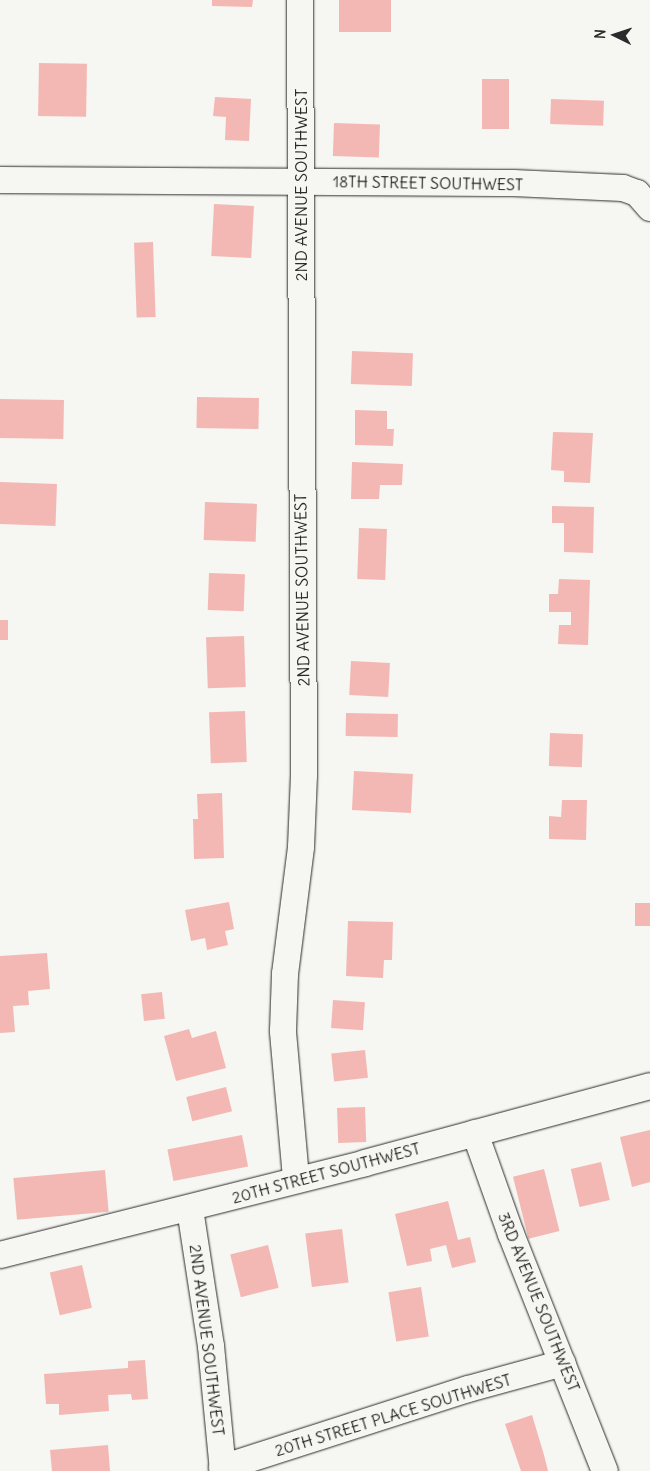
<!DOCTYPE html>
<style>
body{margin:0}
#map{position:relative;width:650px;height:1471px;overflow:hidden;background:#f6f6f2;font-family:Delius,sans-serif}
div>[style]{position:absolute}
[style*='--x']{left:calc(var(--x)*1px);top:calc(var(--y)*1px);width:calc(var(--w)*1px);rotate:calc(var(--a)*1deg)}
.building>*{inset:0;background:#f4b8b4;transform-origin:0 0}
.roads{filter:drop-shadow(0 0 1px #2b2b2b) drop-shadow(0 0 1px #2b2b2b)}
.street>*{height:26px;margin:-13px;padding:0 13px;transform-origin:13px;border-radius:13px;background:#f6f6f2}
span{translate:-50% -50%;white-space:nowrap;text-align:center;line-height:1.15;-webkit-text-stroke:4px #f6f6f2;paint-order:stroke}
.street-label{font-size:16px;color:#2b2b2b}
.north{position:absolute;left:590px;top:10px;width:50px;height:50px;-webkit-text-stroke:4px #f6f6f2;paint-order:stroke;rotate:274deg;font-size:14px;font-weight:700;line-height:20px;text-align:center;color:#2b2b2b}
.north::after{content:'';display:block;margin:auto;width:18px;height:22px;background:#2b2b2b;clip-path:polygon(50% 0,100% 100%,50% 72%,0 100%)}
</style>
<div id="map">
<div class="building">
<i style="clip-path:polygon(212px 0,253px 0,252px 7px,212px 6px)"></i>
<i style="left:339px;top:0;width:52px;height:32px"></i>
<i style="left:39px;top:63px;width:48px;height:53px;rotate:1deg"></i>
<i style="left:482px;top:79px;width:27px;height:50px"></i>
<i style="clip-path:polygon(215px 97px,251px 99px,249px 141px,225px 140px,226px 117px,213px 116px)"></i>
<i style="left:551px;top:99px;width:53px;height:25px;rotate:2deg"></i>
<i style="left:334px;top:123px;width:46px;height:33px;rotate:2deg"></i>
<i style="left:214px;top:204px;width:40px;height:52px;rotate:3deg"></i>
<i style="left:153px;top:242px;width:75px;height:19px;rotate:88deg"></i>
<i style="left:352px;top:351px;width:61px;height:33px;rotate:2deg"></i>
<i style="left:197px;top:397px;width:62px;height:31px;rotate:1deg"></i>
<i style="left:0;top:399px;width:64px;height:39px;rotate:1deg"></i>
<i style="clip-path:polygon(355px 410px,387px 411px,387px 429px,394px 429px,393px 446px,355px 445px)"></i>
<i style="clip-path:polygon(553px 432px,593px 433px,590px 483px,564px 482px,564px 471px,551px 470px)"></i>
<i style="clip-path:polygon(352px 462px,403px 464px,402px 485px,380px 485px,379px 499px,351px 499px)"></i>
<i style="left:0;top:482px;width:57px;height:42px;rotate:2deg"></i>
<i style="left:205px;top:502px;width:52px;height:38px;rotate:2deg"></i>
<i style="clip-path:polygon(552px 506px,594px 507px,593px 553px,564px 552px,564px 523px,552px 523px)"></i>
<i style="left:359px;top:528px;width:28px;height:51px;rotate:2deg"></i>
<i style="left:209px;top:573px;width:36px;height:37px;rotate:2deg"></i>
<i style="clip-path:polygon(559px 579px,590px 580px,588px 645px,558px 644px,559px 625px,571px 625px,571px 612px,549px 612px,549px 594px,558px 594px)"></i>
<i style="left:0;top:620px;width:8px;height:20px"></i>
<i style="left:244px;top:636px;width:51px;height:38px;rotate:88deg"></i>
<i style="left:351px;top:661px;width:39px;height:34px;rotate:3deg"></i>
<i style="left:245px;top:711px;width:51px;height:36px;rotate:88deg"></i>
<i style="left:346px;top:713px;width:52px;height:23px;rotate:1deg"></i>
<i style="left:550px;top:733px;width:33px;height:33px;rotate:2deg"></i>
<i style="left:354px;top:771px;width:59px;height:39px;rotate:3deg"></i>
<i style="clip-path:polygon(222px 793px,224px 858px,194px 859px,193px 819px,198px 819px,197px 794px)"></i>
<i style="clip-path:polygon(562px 800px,587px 800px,586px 840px,549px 839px,549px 816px,561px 817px)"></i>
<i style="clip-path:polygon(229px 902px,234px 929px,225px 931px,228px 945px,207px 950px,205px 938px,191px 941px,185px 910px)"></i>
<i style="left:635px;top:903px;width:15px;height:23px"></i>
<i style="clip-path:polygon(348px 921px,393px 922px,392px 960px,384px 960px,383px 978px,346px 976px)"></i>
<i style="clip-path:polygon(47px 953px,50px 989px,28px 991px,29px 1005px,13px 1006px,15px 1032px,0 1033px,0 956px)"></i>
<i style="left:162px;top:992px;width:27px;height:21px;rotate:84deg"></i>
<i style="left:333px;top:1000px;width:32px;height:28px;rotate:4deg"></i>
<i style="clip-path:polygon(189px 1029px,192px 1038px,216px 1031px,226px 1068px,176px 1081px,164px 1036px)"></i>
<i style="left:365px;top:1050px;width:28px;height:34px;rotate:84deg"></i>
<i style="left:226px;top:1087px;width:25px;height:41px;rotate:76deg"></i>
<i style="left:365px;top:1107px;width:35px;height:28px;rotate:88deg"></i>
<i style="clip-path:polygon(650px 1130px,650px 1182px,632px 1187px,620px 1137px)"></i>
<i style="left:242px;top:1135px;width:32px;height:76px;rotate:79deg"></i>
<i style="left:601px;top:1162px;width:39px;height:31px;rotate:77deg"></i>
<i style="left:544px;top:1169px;width:64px;height:32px;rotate:76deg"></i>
<i style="left:105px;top:1170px;width:42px;height:92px;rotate:85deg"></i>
<i style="clip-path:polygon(448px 1201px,458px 1240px,470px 1237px,476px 1262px,452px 1268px,446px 1245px,430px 1249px,432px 1261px,407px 1266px,395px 1214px)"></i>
<i style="left:342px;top:1229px;width:54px;height:37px;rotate:83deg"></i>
<i style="left:268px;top:1245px;width:44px;height:39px;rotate:76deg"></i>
<i style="left:82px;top:1265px;width:44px;height:33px;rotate:77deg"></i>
<i style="left:421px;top:1287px;width:50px;height:33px;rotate:81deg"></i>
<i style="clip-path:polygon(145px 1360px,148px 1399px,132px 1400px,131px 1394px,108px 1395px,109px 1411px,59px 1415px,59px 1404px,46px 1404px,44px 1374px,128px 1368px,128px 1361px)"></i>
<i style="clip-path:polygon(532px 1415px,544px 1455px,548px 1471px,521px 1471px,505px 1424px)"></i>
<i style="clip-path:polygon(108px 1445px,110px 1471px,52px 1471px,50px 1450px)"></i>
</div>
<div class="roads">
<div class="street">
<i style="--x:0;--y:180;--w:513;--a:0.34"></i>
<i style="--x:513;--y:183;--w:110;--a:2.6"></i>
<i style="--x:623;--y:188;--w:15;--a:20"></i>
<i style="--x:637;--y:193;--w:20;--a:49"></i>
<i style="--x:475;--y:1133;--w:107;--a:70.4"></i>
<i style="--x:511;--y:1234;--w:255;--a:68.4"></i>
<i style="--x:296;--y:1178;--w:148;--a:-95.1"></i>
<i style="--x:283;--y:1031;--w:57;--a:-88"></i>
<i style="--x:285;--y:974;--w:128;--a:-82.8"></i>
<i style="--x:301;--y:847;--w:72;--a:-87.6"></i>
<i style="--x:304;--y:775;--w:775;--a:-90.3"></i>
<i style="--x:190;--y:1209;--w:139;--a:81.3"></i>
<i style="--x:211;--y:1346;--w:126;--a:84.5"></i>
<i style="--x:0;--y:1255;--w:376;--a:-14.1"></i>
<i style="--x:365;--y:1163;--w:295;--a:-15.1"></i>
<i style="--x:222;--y:1468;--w:258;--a:-17.8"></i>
<i style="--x:468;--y:1389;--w:98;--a:-15.3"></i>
</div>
</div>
<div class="street-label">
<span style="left:428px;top:183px;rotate:1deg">18TH STREET SOUTHWEST</span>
<span style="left:301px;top:185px;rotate:-90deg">2ND AVENUE SOUTHWEST</span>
<span style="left:302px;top:590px;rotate:-91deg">2ND AVENUE SOUTHWEST</span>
<span style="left:326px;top:1173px;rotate:-15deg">20TH STREET SOUTHWEST</span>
<span style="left:539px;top:1302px;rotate:68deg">3RD AVENUE SOUTHWEST</span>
<span style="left:207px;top:1340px;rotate:83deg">2ND AVENUE SOUTHWEST</span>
<span style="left:393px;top:1415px;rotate:-17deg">20TH STREET PLACE SOUTHWEST</span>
</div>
<div class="north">N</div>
</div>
